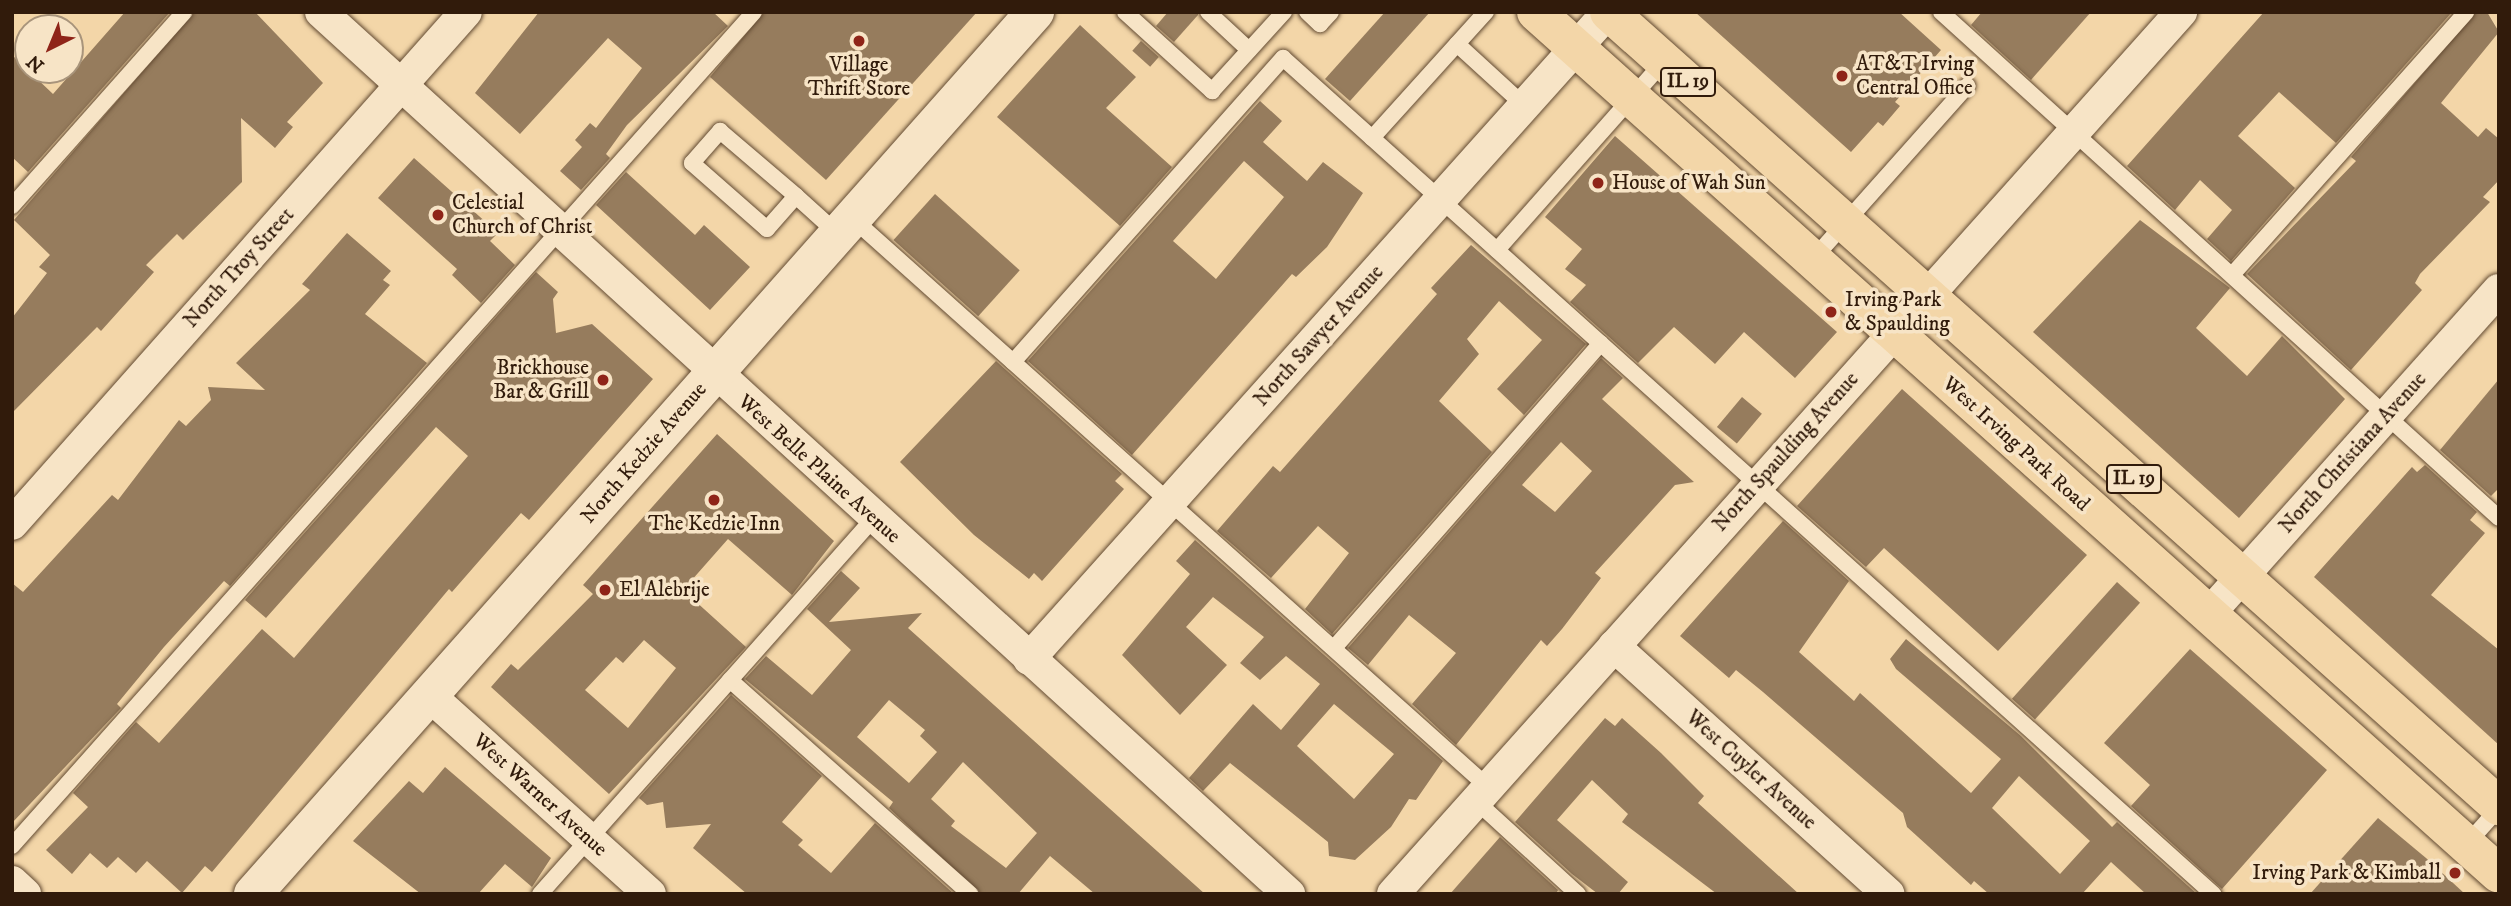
<!DOCTYPE html>
<style>
body{margin:0}
#map{position:relative;width:2511px;height:906px;overflow:hidden;background:#f3d6a8;font-family:"IM FELL DW Pica",serif}
div>[style]{position:absolute}
[style*='--x']{left:calc(var(--x)*1px);top:calc(var(--y)*1px);width:calc(var(--w)*1px);rotate:calc(var(--a)*1deg)}
.building>*{inset:0;background:#967c5d;transform-origin:0 0}
.roads{filter:drop-shadow(0 0 2px #624a32) drop-shadow(0 0 2px #624a32)}
.service>*{height:16px;margin:-8px;padding:0 8px;transform-origin:8px;border-radius:8px;background:#f7e4c6}
.minor>*{height:32px;margin:-16px;padding:0 16px;transform-origin:16px;border-radius:16px;background:#f7e4c6}
.secondary>*{height:38px;margin:-19px;padding:0 19px;transform-origin:19px;border-radius:19px;background:#f7e4c6}
.primary>*{height:38px;margin:-19px;padding:0 19px;transform-origin:19px;border-radius:19px;background:#f3d6a8}
.dots>*{width:19px;height:19px;translate:-50% -50%;box-sizing:border-box;border:4px solid #f7e4c6;border-radius:50%}
span{translate:-50% -50%;white-space:nowrap;text-align:center;line-height:1.15;-webkit-text-stroke:7px #f7e4c6;paint-order:stroke}
.shield-label span{padding:2px 5px;background:#f7e4c6;border:2px solid;border-radius:5px;-webkit-text-stroke-width:0}
.shield-label{font-size:19px;color:#311b0b;font-weight:700}
.poi-label{font-size:21px;color:#311b0b}
.left{translate:0 -50%;text-align:left}
.right{translate:-100% -50%;text-align:right}
.street-label{font-size:21px;color:#311b0b}
.frame{position:absolute;inset:0;border:14px solid #311b0b;pointer-events:none}
.north{position:absolute;left:14px;top:14px;width:70px;height:70px;box-sizing:border-box;background:#f7e4c6;border:2px solid #a8947b;border-radius:50%;rotate:223deg;font-size:19px;font-weight:700;line-height:28px;text-align:center;color:#311b0b}
.north::after{content:'';display:block;margin:auto;width:24px;height:32px;background:#8f2418;clip-path:polygon(50% 0,100% 100%,50% 72%,0 100%)}
</style>
<div id="map">
<div class="building">
<i style="clip-path:polygon(125px 12px,170px 12px,28px 172px,12px 157px,12px 55px,53px 94px)"></i>
<i style="clip-path:polygon(194px 12px,255px 12px,323px 83px,287px 122px,293px 127px,275px 148px,241px 118px,242px 182px,183px 240px,177px 234px,146px 265px,154px 272px,101px 331px,97px 327px,12px 413px,12px 318px,47px 273px,39px 267px,50px 255px,14px 220px)"></i>
<i style="clip-path:polygon(539px 12px,713px 12px,728px 26px,627px 125px,606px 154px,610px 158px,581px 190px,560px 171px,582px 147px,575px 140px,590px 123px,596px 128px,642px 68px,608px 38px,520px 134px,475px 93px)"></i>
<i style="clip-path:polygon(764px 12px,977px 12px,826px 180px,710px 77px)"></i>
<i style="clip-path:polygon(1168px 12px,1198px 12px,1198px 15px,1174px 42px,1156px 26px)"></i>
<i style="clip-path:polygon(1385px 12px,1430px 12px,1350px 101px,1325px 79px)"></i>
<i style="clip-path:polygon(1695px 12px,1899px 12px,1941px 50px,1895px 102px,1900px 106px,1883px 126px,1878px 122px,1851px 152px)"></i>
<i style="clip-path:polygon(1982px 12px,2091px 12px,2031px 80px,1971px 25px)"></i>
<i style="clip-path:polygon(2264px 12px,2452px 12px,2336px 143px,2279px 92px,2238px 136px,2295px 188px,2231px 261px,2207px 239px,2232px 210px,2200px 180px,2175px 210px,2127px 166px)"></i>
<i style="clip-path:polygon(2476px 12px,2487px 12px,2499px 32px,2441px 103px,2478px 137px,2486px 128px,2499px 139px,2499px 180px,2483px 197px,2490px 202px,2420px 274px,2415px 283px,2422px 290px,2351px 370px,2247px 274px,2356px 161px,2351px 157px)"></i>
<i style="clip-path:polygon(1080px 25px,1136px 77px,1106px 108px,1172px 167px,1120px 226px,997px 117px)"></i>
<i style="left:1141px;top:41px;width:24px;height:13px;rotate:42deg"></i>
<i style="clip-path:polygon(evenodd,1260px 101px,1282px 121px,1263px 142px,1307px 181px,1323px 162px,1363px 193px,1327px 247px,1296px 277px,1292px 274px,1132px 455px,1028px 361px,1260px 101px,1244px 161px,1284px 197px,1216px 279px,1173px 241px,1244px 161px)"></i>
<i style="clip-path:polygon(1615px 136px,1837px 332px,1795px 378px,1744px 332px,1715px 364px,1674px 327px,1638px 363px,1570px 302px,1586px 285px,1565px 269px,1582px 249px,1545px 217px)"></i>
<i style="clip-path:polygon(414px 158px,498px 233px,490px 241px,515px 265px,481px 303px,452px 275px,457px 269px,378px 198px)"></i>
<i style="clip-path:polygon(626px 172px,695px 235px,704px 225px,750px 267px,710px 310px,596px 205px)"></i>
<i style="left:935px;top:194px;width:114px;height:62px;rotate:42deg"></i>
<i style="clip-path:polygon(2140px 220px,2230px 288px,2196px 328px,2247px 376px,2282px 336px,2345px 399px,2239px 518px,2033px 332px)"></i>
<i style="clip-path:polygon(347px 233px,391px 271px,383px 280px,390px 285px,365px 314px,427px 363px,230px 586px,224px 581px,164px 647px,117px 704px,121px 708px,12px 823px,12px 583px,23px 592px,112px 495px,118px 500px,179px 420px,186px 426px,211px 400px,208px 387px,265px 390px,236px 363px,310px 290px,302px 284px)"></i>
<i style="clip-path:polygon(1471px 245px,1586px 344px,1524px 415px,1497px 389px,1542px 340px,1499px 301px,1467px 339px,1479px 354px,1439px 401px,1492px 452px,1332px 634px,1305px 609px,1349px 553px,1318px 526px,1271px 578px,1217px 531px,1273px 466px,1280px 472px,1437px 294px,1431px 288px)"></i>
<i style="clip-path:polygon(536px 272px,558px 292px,553px 299px,556px 333px,592px 324px,653px 379px,529px 520px,521px 513px,452px 592px,449px 589px,212px 872px,205px 866px,182px 893px,147px 861px,136px 873px,118px 857px,107px 868px,90px 853px,72px 874px,46px 850px,88px 807px,73px 793px,136px 722px,159px 743px,262px 629px,294px 658px,468px 456px,436px 427px,266px 618px,245px 600px)"></i>
<i style="clip-path:polygon(evenodd,1601px 358px,1623px 378px,1602px 399px,1694px 482px,1675px 485px,1595px 573px,1601px 578px,1562px 629px,1547px 646px,1541px 640px,1456px 745px,1412px 704px,1456px 653px,1409px 615px,1368px 665px,1348px 648px,1601px 358px,1561px 442px,1592px 471px,1555px 512px,1522px 485px,1561px 442px)"></i>
<i style="clip-path:polygon(996px 361px,1122px 474px,1115px 481px,1124px 489px,1042px 581px,1034px 573px,1029px 579px,974px 535px,900px 462px)"></i>
<i style="clip-path:polygon(2499px 379px,2499px 488px,2491px 496px,2440px 450px)"></i>
<i style="clip-path:polygon(1902px 389px,2087px 555px,1998px 651px,1884px 548px,1866px 567px,1797px 506px)"></i>
<i style="left:1742px;top:397px;width:26px;height:39px;rotate:40deg"></i>
<i style="clip-path:polygon(evenodd,717px 434px,834px 541px,792px 595px,728px 539px,683px 590px,746px 647px,609px 794px,491px 687px,511px 664px,518px 670px,593px 594px,583px 585px,717px 434px,644px 640px,676px 668px,628px 728px,585px 690px,616px 657px,623px 663px,644px 640px)"></i>
<i style="clip-path:polygon(2425px 465px,2477px 512px,2470px 520px,2485px 533px,2431px 595px,2499px 650px,2499px 745px,2314px 577px,2412px 467px,2417px 472px)"></i>
<i style="clip-path:polygon(evenodd,1783px 521px,1849px 581px,1799px 652px,1854px 701px,1860px 693px,1971px 793px,2001px 759px,1896px 669px,1890px 659px,1906px 639px,2021px 736px,2112px 827px,2117px 822px,2197px 894px,2146px 894px,2111px 862px,2082px 894px,1989px 894px,1974px 881px,1971px 885px,1907px 827px,1903px 813px,1763px 692px,1736px 670px,1729px 678px,1680px 636px,1783px 521px,2019px 776px,2090px 841px,2060px 874px,1992px 808px,2019px 776px)"></i>
<i style="clip-path:polygon(evenodd,1195px 540px,1443px 761px,1416px 800px,1409px 799px,1391px 827px,1355px 860px,1329px 856px,1328px 842px,1230px 763px,1203px 791px,1189px 778px,1253px 704px,1281px 730px,1320px 684px,1286px 656px,1260px 680px,1240px 663px,1264px 637px,1213px 597px,1186px 627px,1227px 665px,1180px 715px,1122px 655px,1190px 574px,1176px 561px,1195px 540px,1334px 704px,1394px 754px,1354px 799px,1297px 746px,1334px 704px)"></i>
<i style="clip-path:polygon(evenodd,841px 571px,860px 588px,829px 622px,922px 613px,908px 628px,1205px 894px,1095px 894px,1050px 856px,1018px 894px,980px 894px,889px 808px,893px 802px,745px 679px,766px 656px,812px 695px,851px 650px,807px 609px,841px 571px,889px 700px,925px 730px,920px 736px,937px 752px,909px 783px,857px 737px,889px 700px,841px 571px,963px 762px,1037px 833px,1006px 868px,951px 826px,955px 821px,931px 799px,963px 762px)"></i>
<i style="left:2117px;top:582px;width:31px;height:157px;rotate:42deg"></i>
<i style="clip-path:polygon(2190px 649px,2327px 770px,2222px 889px,2131px 806px,2150px 785px,2104px 743px)"></i>
<i style="clip-path:polygon(731px 695px,822px 776px,782px 822px,803px 840px,798px 845px,831px 873px,875px 823px,954px 894px,747px 894px,693px 848px,711px 824px,666px 828px,663px 802px,647px 805px,639px 798px)"></i>
<i style="clip-path:polygon(1605px 718px,1615px 726px,1622px 718px,1661px 753px,1704px 796px,1698px 803px,1799px 894px,1717px 894px,1622px 822px,1628px 814px,1592px 780px,1557px 820px,1628px 882px,1618px 894px,1598px 894px,1572px 874px,1515px 822px)"></i>
<i style="clip-path:polygon(445px 767px,551px 858px,532px 887px,505px 864px,478px 894px,421px 894px,353px 841px,409px 781px,423px 793px)"></i>
<i style="clip-path:polygon(2378px 818px,2426px 858px,2465px 894px,2310px 894px)"></i>
<i style="clip-path:polygon(1500px 837px,1558px 890px,1556px 894px,1450px 894px)"></i>
</div>
<div class="roads">
<div class="service">
<i style="--x:1125;--y:12;--w:118;--a:42.2"></i>
<i style="--x:1212;--y:91;--w:107;--a:-47.7"></i>
<i style="--x:1208;--y:12;--w:56;--a:42.8"></i>
<i style="--x:1307;--y:12;--w:18;--a:43"></i>
<i style="--x:1320;--y:24;--w:16;--a:-47"></i>
<i style="--x:1941;--y:12;--w:753;--a:42.2"></i>
<i style="--x:1457;--y:44;--w:92;--a:42.4"></i>
<i style="--x:1372;--y:138;--w:170;--a:-47.9"></i>
<i style="--x:796;--y:196;--w:44;--a:131.3"></i>
<i style="--x:767;--y:229;--w:100;--a:-138.7"></i>
<i style="--x:692;--y:163;--w:43;--a:-48.8"></i>
<i style="--x:720;--y:131;--w:100;--a:40.5"></i>
<i style="--x:796;--y:196;--w:57;--a:42.1"></i>
<i style="--x:12;--y:206;--w:259;--a:-48.4"></i>
<i style="--x:852;--y:218;--w:853;--a:41.82"></i>
<i style="--x:1497;--y:250;--w:252;--a:-48.5"></i>
<i style="--x:1813;--y:259;--w:232;--a:-48.3"></i>
<i style="--x:2232;--y:275;--w:352;--a:-48.3"></i>
<i style="--x:1013;--y:362;--w:407;--a:-48.4"></i>
<i style="--x:1283;--y:58;--w:1251;--a:41.95"></i>
<i style="--x:1334;--y:648;--w:405;--a:-48.8"></i>
<i style="--x:730;--y:680;--w:322;--a:41.7"></i>
<i style="--x:1476;--y:801;--w:138;--a:42.4"></i>
<i style="--x:2466;--y:845;--w:50;--a:-48.3"></i>
<i style="--x:12;--y:846;--w:1116;--a:-48.34"></i>
<i style="--x:540;--y:894;--w:503;--a:-48.39"></i>
</div>
<div class="minor">
<i style="--x:321;--y:12;--w:1310;--a:42.34"></i>
<i style="--x:12;--y:524;--w:684;--a:-48.44"></i>
<i style="--x:2208;--y:615;--w:436;--a:-48.2"></i>
<i style="--x:1614;--y:646;--w:370;--a:42.1"></i>
<i style="--x:1029;--y:659;--w:868;--a:-48.17"></i>
<i style="--x:430;--y:696;--w:296;--a:42"></i>
<i style="--x:12;--y:882;--w:18;--a:43"></i>
<i style="--x:1393;--y:894;--w:1183;--a:-48.22"></i>
</div>
<div class="secondary">
<i style="--x:253;--y:894;--w:1179;--a:-48.44"></i>
</div>
<div class="primary">
<i style="--x:1536;--y:12;--w:1292;--a:41.83"></i>
<i style="--x:1609;--y:12;--w:1193;--a:41.74"></i>
</div>
</div>
<div class="dots">
<i style="left:859px;top:41px;background:#8f2418"></i>
<i style="left:1842px;top:76px;background:#8f2418"></i>
<i style="left:1598px;top:183px;background:#8f2418"></i>
<i style="left:438px;top:215px;background:#8f2418"></i>
<i style="left:1831px;top:312px;background:#8f2418"></i>
<i style="left:603px;top:380px;background:#8f2418"></i>
<i style="left:714px;top:500px;background:#8f2418"></i>
<i style="left:605px;top:590px;background:#8f2418"></i>
<i style="left:2455px;top:873px;background:#8f2418"></i>
</div>
<div class="shield-label">
<span style="left:1688px;top:82px">IL 19</span>
<span style="left:2134px;top:479px">IL 19</span>
</div>
<div class="poi-label">
<span class="left" style="left:1856px;top:76px">AT&amp;T Irving<br>Central Office</span>
<span style="left:859px;top:77px">Village<br>Thrift Store</span>
<span class="left" style="left:1612px;top:183px">House of Wah Sun</span>
<span class="left" style="left:452px;top:215px">Celestial<br>Church of Christ</span>
<span class="left" style="left:1845px;top:312px">Irving Park<br>&amp; Spaulding</span>
<span class="right" style="left:589px;top:380px">Brickhouse<br>Bar &amp; Grill</span>
<span style="left:714px;top:524px">The Kedzie Inn</span>
<span class="left" style="left:619px;top:590px">El Alebrije</span>
<span class="right" style="left:2441px;top:873px">Irving Park &amp; Kimball</span>
</div>
<div class="street-label">
<span style="left:239px;top:268px;rotate:-48deg">North Troy Street</span>
<span style="left:1319px;top:336px;rotate:-48deg">North Sawyer Avenue</span>
<span style="left:2016px;top:444px;rotate:42deg">West Irving Park Road</span>
<span style="left:1786px;top:452px;rotate:-48deg">North Spaulding Avenue</span>
<span style="left:644px;top:453px;rotate:-49deg">North Kedzie Avenue</span>
<span style="left:2353px;top:453px;rotate:-48deg">North Christiana Avenue</span>
<span style="left:819px;top:469px;rotate:42deg">West Belle Plaine Avenue</span>
<span style="left:1751px;top:770px;rotate:42deg">West Cuyler Avenue</span>
<span style="left:540px;top:795px;rotate:42deg">West Warner Avenue</span>
</div>
<div class="frame"></div>
<div class="north">N</div>
</div>
